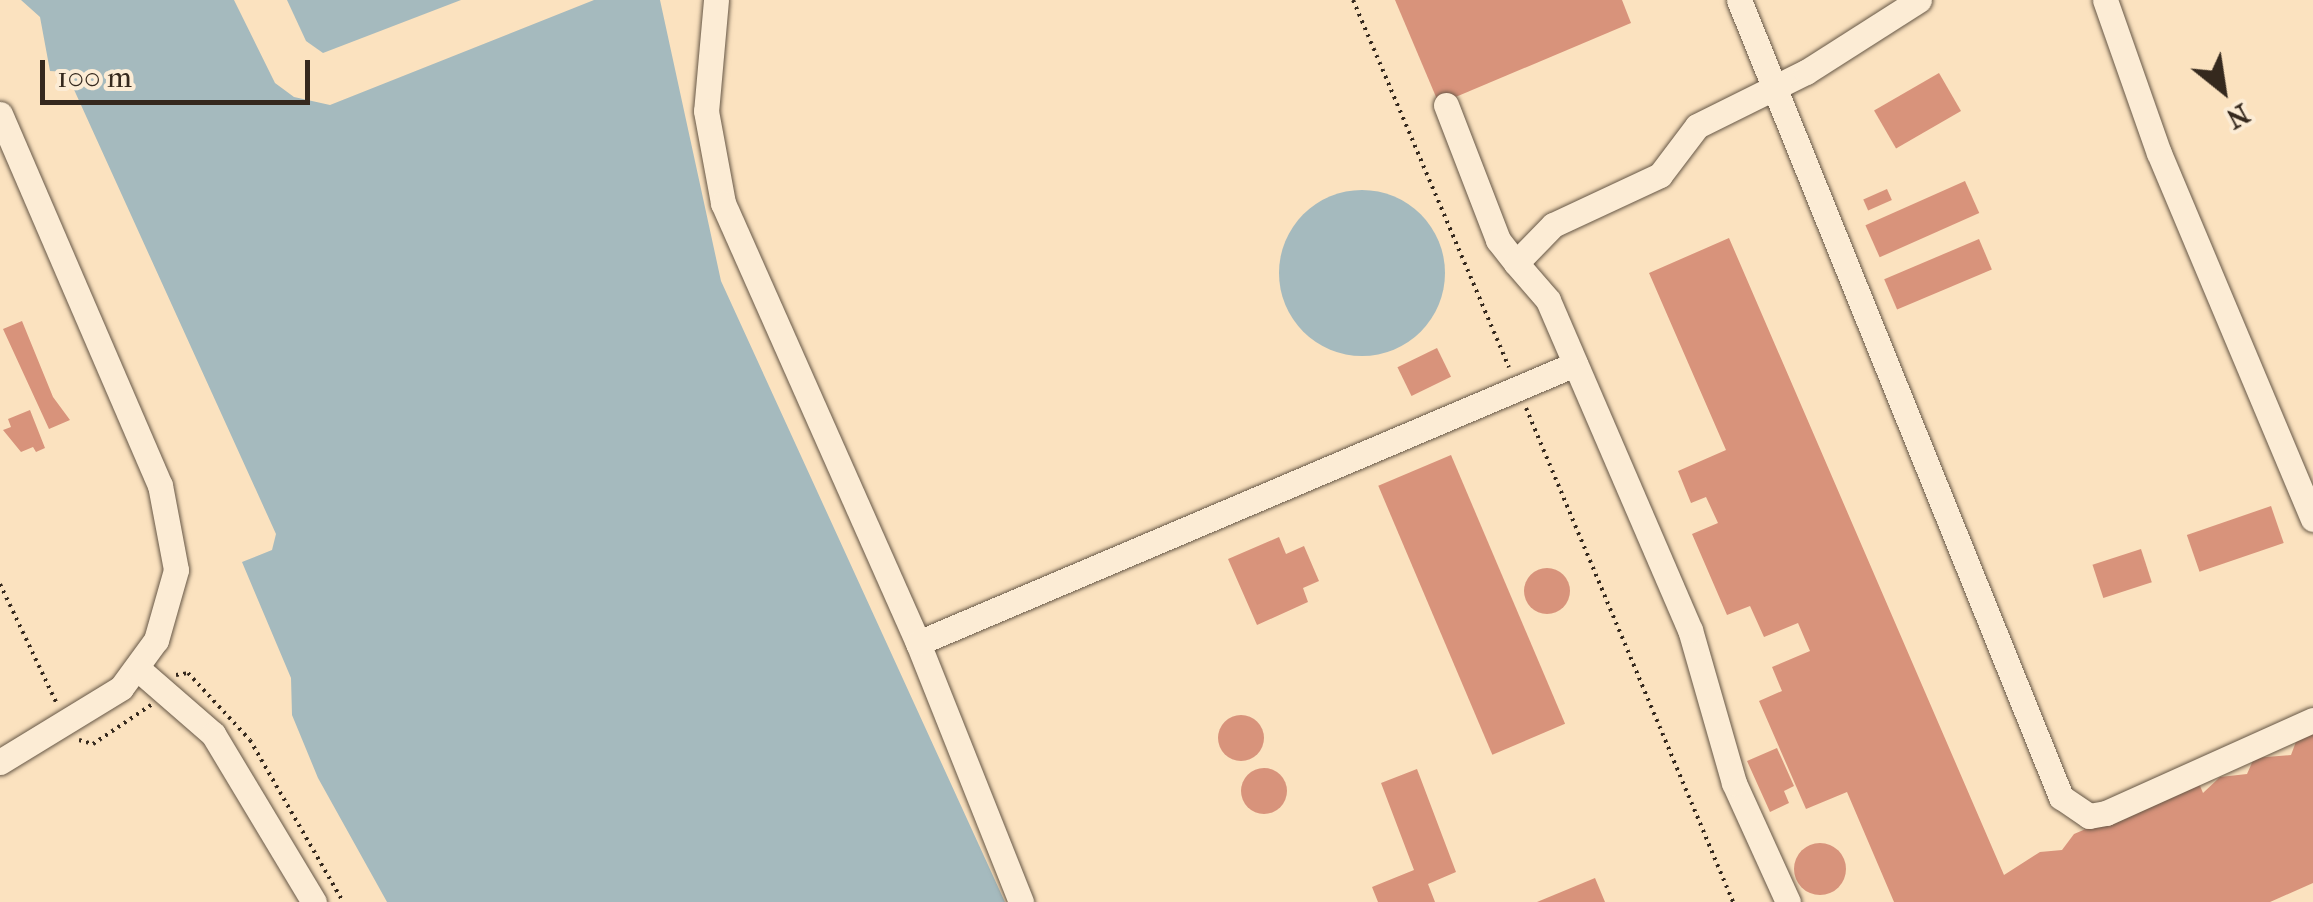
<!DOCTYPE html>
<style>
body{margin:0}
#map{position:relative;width:2313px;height:902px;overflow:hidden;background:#fbe2bf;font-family:"IM FELL French Canon",serif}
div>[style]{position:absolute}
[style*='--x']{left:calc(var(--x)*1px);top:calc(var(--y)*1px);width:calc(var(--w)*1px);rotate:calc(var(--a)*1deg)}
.water>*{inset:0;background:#a5babe}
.round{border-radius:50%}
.building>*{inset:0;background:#d8937b;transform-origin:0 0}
.path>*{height:4px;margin-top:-2px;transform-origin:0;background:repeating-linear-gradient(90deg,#35291e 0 2.5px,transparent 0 7.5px)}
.roads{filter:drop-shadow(0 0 2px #665746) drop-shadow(0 0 2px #665746)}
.minor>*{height:25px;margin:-12.5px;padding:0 12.5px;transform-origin:12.5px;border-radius:12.5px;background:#fcecd5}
span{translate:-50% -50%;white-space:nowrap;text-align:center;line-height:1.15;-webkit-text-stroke:10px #fcecd5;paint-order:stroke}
.north{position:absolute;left:2173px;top:40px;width:100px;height:100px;-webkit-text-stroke:8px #fcecd5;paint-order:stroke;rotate:150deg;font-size:28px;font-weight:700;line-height:40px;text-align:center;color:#35291e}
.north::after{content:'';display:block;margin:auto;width:35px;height:45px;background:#35291e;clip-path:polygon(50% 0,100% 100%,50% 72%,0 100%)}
.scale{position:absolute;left:40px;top:60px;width:270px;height:45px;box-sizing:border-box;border:5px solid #35291e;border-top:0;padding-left:12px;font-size:30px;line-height:35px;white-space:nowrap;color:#35291e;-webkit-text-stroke:8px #fcecd5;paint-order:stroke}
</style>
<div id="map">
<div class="water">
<i style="clip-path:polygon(21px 0,234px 0,275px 83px,294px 97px,330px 105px,594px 0,660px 0,721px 281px,1005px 902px,387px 902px,318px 778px,292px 715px,291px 678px,242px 562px,272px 550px,276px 534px,66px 72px,50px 71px,40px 17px)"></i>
<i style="clip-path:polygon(287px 0,461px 0,323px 53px,306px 41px)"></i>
<i class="round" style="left:1279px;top:190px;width:166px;height:166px"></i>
</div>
<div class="building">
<i style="clip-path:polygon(1395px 0,1622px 0,1631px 23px,1439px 104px)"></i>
<i style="left:1939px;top:73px;width:44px;height:75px;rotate:60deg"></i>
<i style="left:1965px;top:181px;width:35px;height:109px;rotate:66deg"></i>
<i style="left:1887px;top:189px;width:12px;height:26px;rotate:66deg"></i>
<i style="clip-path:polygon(1729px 238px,2004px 875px,2040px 852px,2062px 850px,2074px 834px,2198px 781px,2203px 793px,2220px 777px,2247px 774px,2254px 758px,2291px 755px,2297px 739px,2313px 732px,2313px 883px,2270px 902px,1894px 902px,1847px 792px,1806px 809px,1759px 701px,1782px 691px,1772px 667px,1810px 651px,1798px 623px,1764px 637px,1750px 606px,1727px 615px,1692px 534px,1718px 523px,1706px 497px,1691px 503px,1678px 471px,1726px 450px,1649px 273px)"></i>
<i style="left:1979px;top:239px;width:33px;height:103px;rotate:67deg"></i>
<i style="clip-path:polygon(22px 321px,53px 397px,70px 420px,49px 429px,3px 329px)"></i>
<i style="left:1437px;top:348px;width:32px;height:44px;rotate:64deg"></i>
<i style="clip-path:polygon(30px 410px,45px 448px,36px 452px,33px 447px,21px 452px,3px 430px,11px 427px,8px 419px)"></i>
<i style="left:1451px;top:455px;width:292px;height:79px;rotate:67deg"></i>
<i style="left:2271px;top:506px;width:39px;height:89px;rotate:71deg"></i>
<i style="clip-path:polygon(1279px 537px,1286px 554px,1304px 546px,1319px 581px,1303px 588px,1308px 602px,1257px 625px,1228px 559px)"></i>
<i style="left:2141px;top:549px;width:35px;height:51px;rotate:72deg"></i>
<i class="round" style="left:1524px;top:568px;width:46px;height:46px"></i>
<i class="round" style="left:1218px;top:715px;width:46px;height:46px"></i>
<i style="clip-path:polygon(1777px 748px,1794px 786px,1784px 791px,1789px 803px,1770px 812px,1747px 761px)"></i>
<i class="round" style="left:1241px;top:768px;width:46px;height:46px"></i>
<i style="clip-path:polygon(1417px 769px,1456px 872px,1428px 884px,1435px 902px,1378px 902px,1372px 887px,1414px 870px,1381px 783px)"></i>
<i class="round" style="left:1794px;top:843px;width:52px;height:52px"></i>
<i style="clip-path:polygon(1595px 878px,1605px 902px,1537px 902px)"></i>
</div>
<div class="path">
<i style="--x:1353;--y:0;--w:399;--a:67"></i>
<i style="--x:1526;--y:408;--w:536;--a:67.26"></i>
<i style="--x:0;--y:584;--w:131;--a:64.6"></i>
<i style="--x:176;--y:675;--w:12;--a:-9"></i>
<i style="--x:188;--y:673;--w:91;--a:47.2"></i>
<i style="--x:250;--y:740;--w:187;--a:60.1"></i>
<i style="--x:79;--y:740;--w:15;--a:16"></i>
<i style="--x:93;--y:744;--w:70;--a:-33.9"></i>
</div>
<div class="roads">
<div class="minor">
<i style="--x:716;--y:0;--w:111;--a:95.1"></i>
<i style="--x:706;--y:111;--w:94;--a:79.5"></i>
<i style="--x:723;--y:203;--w:481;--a:66.1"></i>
<i style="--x:918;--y:643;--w:279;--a:68.3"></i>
<i style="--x:1739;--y:0;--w:860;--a:68"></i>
<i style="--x:2061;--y:797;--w:34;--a:34"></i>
<i style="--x:2089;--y:816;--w:17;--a:-10"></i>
<i style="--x:2106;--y:813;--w:227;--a:-24.2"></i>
<i style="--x:2105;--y:0;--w:162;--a:70.6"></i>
<i style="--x:2159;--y:153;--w:397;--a:67.2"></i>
<i style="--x:1446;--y:105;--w:145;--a:68.9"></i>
<i style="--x:1498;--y:240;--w:29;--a:52"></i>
<i style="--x:0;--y:114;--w:404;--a:66.7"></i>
<i style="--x:160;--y:485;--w:86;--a:79.3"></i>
<i style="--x:176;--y:570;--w:73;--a:105.9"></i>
<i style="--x:156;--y:640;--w:59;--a:126.1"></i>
<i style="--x:121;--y:688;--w:142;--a:148.6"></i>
<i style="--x:918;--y:643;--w:714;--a:-23.01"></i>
<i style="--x:137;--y:668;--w:101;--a:41"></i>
<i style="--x:213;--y:734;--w:196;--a:59"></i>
<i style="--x:1788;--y:902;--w:131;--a:-114.4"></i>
<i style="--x:1734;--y:783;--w:159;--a:-106"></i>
<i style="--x:1690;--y:630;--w:359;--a:-113.3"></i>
<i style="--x:1548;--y:300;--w:49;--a:-130.9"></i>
<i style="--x:1516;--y:263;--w:53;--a:-45.8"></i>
<i style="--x:1553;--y:225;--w:118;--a:-25"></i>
<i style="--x:1660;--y:175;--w:61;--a:-52.9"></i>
<i style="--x:1697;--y:126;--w:122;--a:-26.4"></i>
<i style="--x:1806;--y:72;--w:134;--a:-32.5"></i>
</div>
</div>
<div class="north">N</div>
<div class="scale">100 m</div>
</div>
